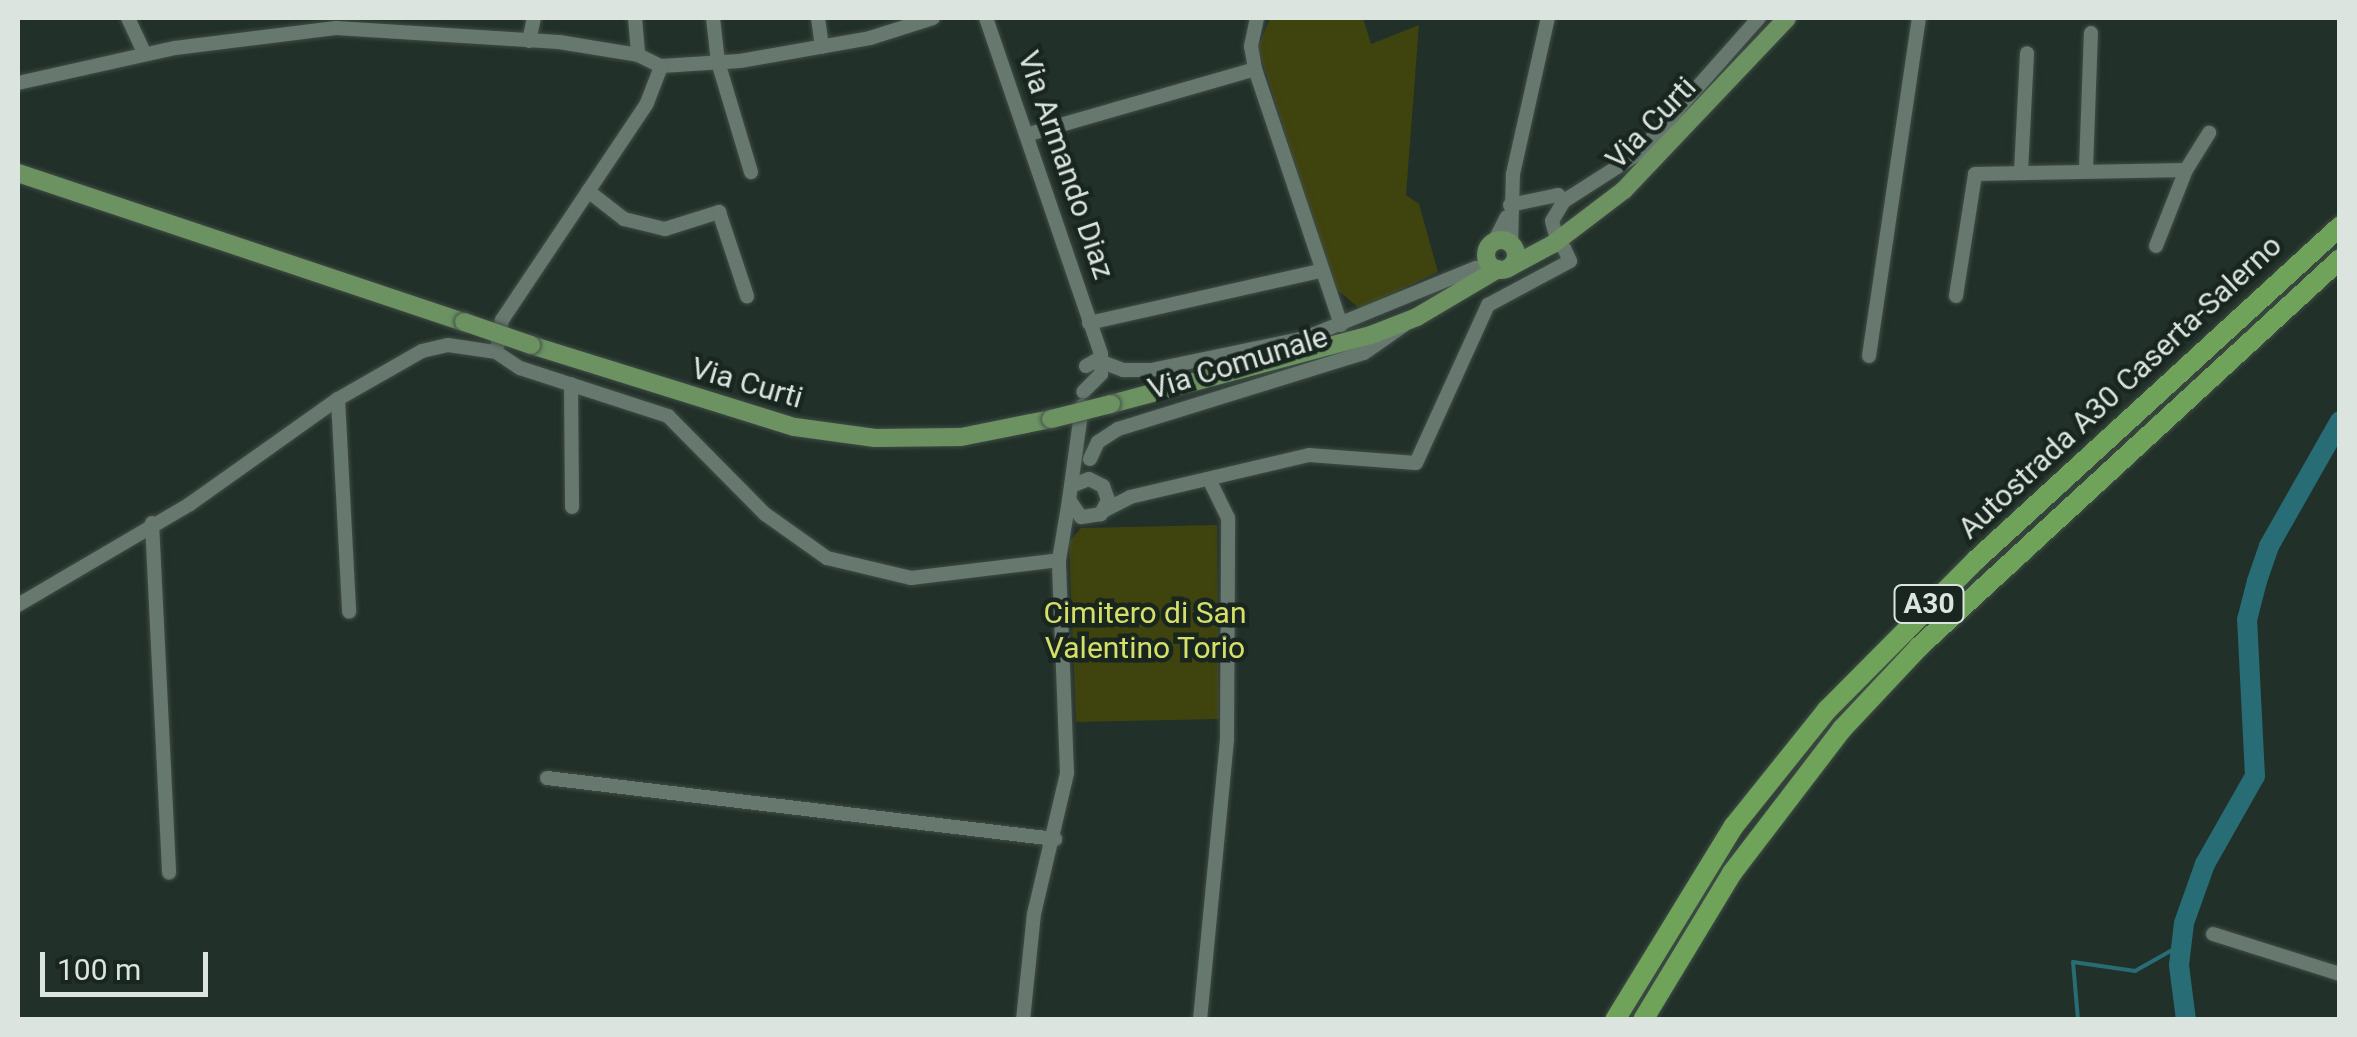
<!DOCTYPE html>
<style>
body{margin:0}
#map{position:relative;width:2357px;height:1037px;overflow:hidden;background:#213028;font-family:Roboto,sans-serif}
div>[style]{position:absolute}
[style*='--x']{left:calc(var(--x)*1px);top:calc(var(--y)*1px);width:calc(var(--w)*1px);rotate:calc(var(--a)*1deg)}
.green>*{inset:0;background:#3f430d}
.stream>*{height:4px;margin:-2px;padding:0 2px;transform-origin:2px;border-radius:2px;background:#286c75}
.river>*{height:20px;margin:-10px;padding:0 10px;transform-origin:10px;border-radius:10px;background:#286c75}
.roads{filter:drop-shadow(0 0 2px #404d47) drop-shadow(0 0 2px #404d47)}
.minor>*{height:14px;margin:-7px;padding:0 7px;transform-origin:7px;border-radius:7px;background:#67786f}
.major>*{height:18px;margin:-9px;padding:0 9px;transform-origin:9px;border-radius:9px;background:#6c9262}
.major>.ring{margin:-9px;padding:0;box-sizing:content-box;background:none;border:18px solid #6c9262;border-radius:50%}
.highway>*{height:20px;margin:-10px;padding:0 10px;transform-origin:10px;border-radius:10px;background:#6fa359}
.bridges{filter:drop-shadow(0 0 2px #404d47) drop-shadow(0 0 2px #404d47)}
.major-bridge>*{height:18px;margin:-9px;padding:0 9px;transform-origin:9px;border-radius:9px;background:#6c9262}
span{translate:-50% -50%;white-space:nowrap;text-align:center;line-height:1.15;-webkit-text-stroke:9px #18261f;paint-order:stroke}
.shield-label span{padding:2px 8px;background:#18261f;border:2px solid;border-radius:8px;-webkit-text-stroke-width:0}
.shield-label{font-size:28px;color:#dbe4df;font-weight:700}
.street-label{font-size:30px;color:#dbe4df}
.park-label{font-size:30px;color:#d6e069}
.frame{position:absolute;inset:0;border:20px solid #dbe4df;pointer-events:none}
.scale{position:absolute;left:40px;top:952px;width:168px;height:45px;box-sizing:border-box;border:5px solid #dbe4df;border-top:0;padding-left:12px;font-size:30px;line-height:35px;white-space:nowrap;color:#dbe4df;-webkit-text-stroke:8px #18261f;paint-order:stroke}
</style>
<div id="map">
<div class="green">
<i style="clip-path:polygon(1270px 18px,1363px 18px,1371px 44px,1419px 25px,1406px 195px,1419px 204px,1438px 272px,1360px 309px,1333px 286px,1258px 48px)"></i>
<i style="clip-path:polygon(1217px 525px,1219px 719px,1076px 722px,1069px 542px,1081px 528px)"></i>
</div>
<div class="stream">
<i style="--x:2078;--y:1020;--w:58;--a:-94.9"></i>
<i style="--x:2073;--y:962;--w:63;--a:8.3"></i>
<i style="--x:2135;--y:971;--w:53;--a:-29.5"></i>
</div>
<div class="river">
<i style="--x:2186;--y:1020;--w:55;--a:-97.3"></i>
<i style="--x:2179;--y:965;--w:42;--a:-83.2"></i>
<i style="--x:2184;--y:923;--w:63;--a:-70.4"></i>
<i style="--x:2205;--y:864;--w:101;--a:-60.4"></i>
<i style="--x:2255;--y:776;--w:156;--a:-92.9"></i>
<i style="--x:2247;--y:620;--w:40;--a:-75.6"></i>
<i style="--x:2257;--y:581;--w:37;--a:-71"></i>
<i style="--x:2269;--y:546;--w:144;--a:-60.4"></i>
</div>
<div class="roads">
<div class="minor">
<i style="--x:128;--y:18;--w:40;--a:65"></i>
<i style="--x:635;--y:18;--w:37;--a:85"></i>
<i style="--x:713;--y:18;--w:44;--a:83.5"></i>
<i style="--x:718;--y:62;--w:115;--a:73.3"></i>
<i style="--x:818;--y:18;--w:29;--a:82"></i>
<i style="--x:986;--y:18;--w:355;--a:71.1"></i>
<i style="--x:1101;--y:354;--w:20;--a:90"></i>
<i style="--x:1101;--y:374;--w:25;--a:135"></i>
<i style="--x:1257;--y:18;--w:29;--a:102"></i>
<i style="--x:1251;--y:46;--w:23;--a:80"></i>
<i style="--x:1255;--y:69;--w:270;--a:71.4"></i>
<i style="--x:529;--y:41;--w:24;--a:-78"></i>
<i style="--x:18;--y:83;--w:161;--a:-12.6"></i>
<i style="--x:175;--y:48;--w:162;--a:-7.1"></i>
<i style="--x:336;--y:28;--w:223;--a:3.6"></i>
<i style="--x:559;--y:42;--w:80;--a:9.3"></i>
<i style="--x:638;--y:55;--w:25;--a:26"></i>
<i style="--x:661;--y:66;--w:79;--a:-3.6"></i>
<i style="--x:740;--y:61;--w:132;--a:-10"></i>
<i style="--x:870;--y:38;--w:66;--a:-17.6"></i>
<i style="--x:1029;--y:134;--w:235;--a:-16"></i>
<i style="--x:2086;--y:168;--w:135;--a:-87.9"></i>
<i style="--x:2021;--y:172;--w:119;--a:-87.1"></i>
<i style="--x:588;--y:191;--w:46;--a:37.9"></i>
<i style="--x:624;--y:219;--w:42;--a:13.7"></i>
<i style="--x:665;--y:229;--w:57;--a:-17.5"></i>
<i style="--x:719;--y:212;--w:89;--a:71.6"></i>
<i style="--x:1564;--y:201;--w:89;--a:-32.6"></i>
<i style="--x:1639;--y:153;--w:181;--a:-48.4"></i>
<i style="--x:1510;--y:205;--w:49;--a:-11.8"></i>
<i style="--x:1558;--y:195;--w:8;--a:45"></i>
<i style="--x:1564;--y:201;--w:23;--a:121"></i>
<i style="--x:1552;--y:221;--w:11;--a:75"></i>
<i style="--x:1494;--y:242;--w:28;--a:-63"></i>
<i style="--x:1511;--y:244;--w:70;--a:-88.4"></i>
<i style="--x:1513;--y:174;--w:160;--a:-77.4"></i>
<i style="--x:2156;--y:246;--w:82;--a:-68.5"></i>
<i style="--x:1956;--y:296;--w:123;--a:-81.1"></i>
<i style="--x:1975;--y:174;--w:211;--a:-1.1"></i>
<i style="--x:2186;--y:170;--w:44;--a:-58.1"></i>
<i style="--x:1089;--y:323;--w:236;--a:-12.7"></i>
<i style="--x:498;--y:344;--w:24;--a:-81"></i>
<i style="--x:502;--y:320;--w:261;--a:-56.2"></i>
<i style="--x:647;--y:103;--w:40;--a:-69"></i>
<i style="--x:1869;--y:356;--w:342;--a:-81.6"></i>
<i style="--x:1086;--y:366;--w:13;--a:-29"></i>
<i style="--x:1097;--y:360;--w:28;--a:21"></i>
<i style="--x:1123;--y:370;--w:28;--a:0"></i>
<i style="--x:1151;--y:370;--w:157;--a:-11.7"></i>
<i style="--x:1305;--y:338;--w:185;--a:-22.3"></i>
<i style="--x:571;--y:384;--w:123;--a:89.5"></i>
<i style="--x:338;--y:399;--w:213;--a:87"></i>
<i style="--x:1090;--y:459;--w:19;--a:-65"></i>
<i style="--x:1098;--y:442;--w:24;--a:-33"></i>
<i style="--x:1118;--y:429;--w:257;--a:-17.2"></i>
<i style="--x:1364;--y:353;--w:49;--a:-35"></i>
<i style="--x:1074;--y:485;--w:16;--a:-22"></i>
<i style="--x:1089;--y:479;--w:16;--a:27"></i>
<i style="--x:1103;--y:486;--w:15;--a:70"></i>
<i style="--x:1108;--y:500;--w:16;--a:117"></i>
<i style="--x:1101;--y:514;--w:20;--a:171"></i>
<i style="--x:1081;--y:517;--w:21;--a:-125"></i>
<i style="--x:1069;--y:500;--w:95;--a:-82.1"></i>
<i style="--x:1105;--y:510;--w:28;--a:-27"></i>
<i style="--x:1130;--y:497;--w:184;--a:-13.2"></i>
<i style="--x:1309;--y:455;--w:107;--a:4.3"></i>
<i style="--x:1416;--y:463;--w:174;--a:-65.5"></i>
<i style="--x:1488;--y:305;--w:93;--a:-28.2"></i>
<i style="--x:1570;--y:261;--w:14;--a:-115"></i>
<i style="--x:152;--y:523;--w:350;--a:87.2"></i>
<i style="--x:18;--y:605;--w:199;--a:-30.4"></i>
<i style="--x:190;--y:504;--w:181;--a:-35.4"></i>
<i style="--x:338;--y:399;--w:97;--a:-29.7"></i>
<i style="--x:422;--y:351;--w:27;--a:-13"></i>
<i style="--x:448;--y:345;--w:49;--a:8.3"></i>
<i style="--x:496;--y:352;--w:29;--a:34"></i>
<i style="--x:520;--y:368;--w:156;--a:18"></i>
<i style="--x:668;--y:416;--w:138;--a:45.3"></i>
<i style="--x:765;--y:514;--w:76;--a:35.4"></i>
<i style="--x:827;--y:558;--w:86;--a:13.4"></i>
<i style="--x:911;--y:578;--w:149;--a:-6.9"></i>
<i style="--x:547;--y:778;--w:512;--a:6.85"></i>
<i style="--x:2213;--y:934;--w:133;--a:17.5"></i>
<i style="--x:1023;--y:1020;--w:107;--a:-84.1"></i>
<i style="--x:1034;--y:914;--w:145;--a:-76.8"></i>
<i style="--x:1067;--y:773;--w:213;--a:-92.2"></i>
<i style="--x:1059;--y:560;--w:61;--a:-80.5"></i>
<i style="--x:1200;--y:1020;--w:283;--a:-84.5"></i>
<i style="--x:1227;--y:738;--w:220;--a:-89.7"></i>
<i style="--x:1228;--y:518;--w:39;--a:-116"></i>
</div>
<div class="major">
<i style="--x:18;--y:173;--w:470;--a:18.5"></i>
<i class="ring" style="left:1486px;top:240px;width:12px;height:12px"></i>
<i style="--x:1510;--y:267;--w:49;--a:-28.1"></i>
<i style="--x:1553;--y:244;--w:89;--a:-37.3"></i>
<i style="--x:1624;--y:190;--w:237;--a:-46.5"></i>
<i style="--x:531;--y:345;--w:276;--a:17.3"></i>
<i style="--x:795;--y:427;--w:81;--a:7.8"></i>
<i style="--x:875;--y:438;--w:86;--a:-0.7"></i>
<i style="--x:961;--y:437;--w:92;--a:-11.3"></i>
<i style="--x:1111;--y:404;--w:269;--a:-14.9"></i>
<i style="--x:1371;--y:335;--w:49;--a:-21.4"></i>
<i style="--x:1417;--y:317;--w:94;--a:-30.7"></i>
</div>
<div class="highway">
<i style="--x:1615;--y:1020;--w:228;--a:-58.5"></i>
<i style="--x:1734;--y:826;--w:149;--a:-51.3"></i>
<i style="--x:1827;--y:710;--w:211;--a:-45.2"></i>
<i style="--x:1976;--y:560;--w:494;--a:-42.5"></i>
<i style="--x:1643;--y:1020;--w:172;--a:-58.8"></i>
<i style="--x:1732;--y:873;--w:181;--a:-52.6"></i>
<i style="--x:1842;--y:729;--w:112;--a:-46.8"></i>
<i style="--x:1919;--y:647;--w:573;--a:-42.66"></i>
</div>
</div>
<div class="bridges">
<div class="major-bridge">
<i style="--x:464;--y:322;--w:71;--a:18.9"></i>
<i style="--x:1051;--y:419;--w:62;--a:-14"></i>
</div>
</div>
<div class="shield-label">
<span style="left:1929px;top:604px">A30</span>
</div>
<div class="street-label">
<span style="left:1651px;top:123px;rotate:-46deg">Via Curti</span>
<span style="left:1066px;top:165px;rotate:71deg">Via Armando Diaz</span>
<span style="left:1238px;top:363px;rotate:-17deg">Via Comunale</span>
<span style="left:747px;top:383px;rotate:16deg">Via Curti</span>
<span style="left:2120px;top:387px;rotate:-43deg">Autostrada A30 Caserta-Salerno</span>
</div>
<div class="park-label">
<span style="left:1145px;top:630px">Cimitero di San<br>Valentino Torio</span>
</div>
<div class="frame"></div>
<div class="scale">100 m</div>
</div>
